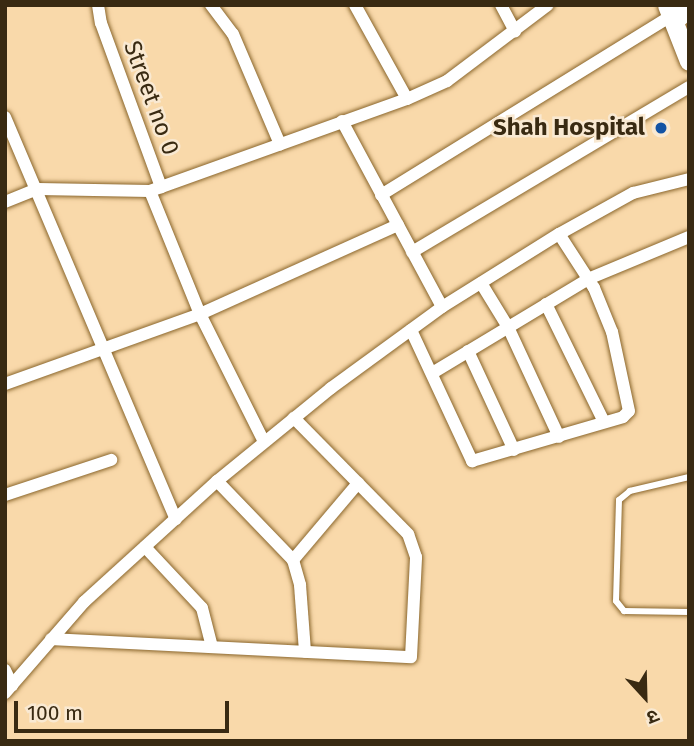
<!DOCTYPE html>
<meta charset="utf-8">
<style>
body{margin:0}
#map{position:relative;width:694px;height:746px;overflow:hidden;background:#f9d9aa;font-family:"Fira Sans","Noto Sans Devanagari",sans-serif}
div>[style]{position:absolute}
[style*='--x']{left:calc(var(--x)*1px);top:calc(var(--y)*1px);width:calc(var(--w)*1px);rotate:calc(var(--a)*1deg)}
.roads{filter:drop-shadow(0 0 2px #8a662c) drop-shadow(0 0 2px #8a662c)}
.lane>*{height:6px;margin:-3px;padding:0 3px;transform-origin:3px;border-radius:3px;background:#fff}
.street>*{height:12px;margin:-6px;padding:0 6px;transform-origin:6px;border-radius:6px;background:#fff}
.secondary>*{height:18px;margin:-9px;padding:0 9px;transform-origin:9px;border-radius:9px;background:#fff}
.primary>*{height:19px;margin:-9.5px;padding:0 9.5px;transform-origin:9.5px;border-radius:9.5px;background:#fff}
.dots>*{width:19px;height:19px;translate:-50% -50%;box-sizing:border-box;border:4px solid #f9e9d2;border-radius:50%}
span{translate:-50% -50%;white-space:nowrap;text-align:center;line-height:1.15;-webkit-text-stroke:5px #f9e9d2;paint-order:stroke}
.street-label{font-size:24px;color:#392a12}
.poi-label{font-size:24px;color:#392a12;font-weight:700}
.right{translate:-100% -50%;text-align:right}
.frame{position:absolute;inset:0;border:7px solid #392a12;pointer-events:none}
.north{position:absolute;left:610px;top:662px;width:70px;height:70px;-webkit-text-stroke:5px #f9e9d2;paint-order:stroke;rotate:158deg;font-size:19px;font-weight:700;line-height:28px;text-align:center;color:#392a12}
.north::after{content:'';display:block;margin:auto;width:24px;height:32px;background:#392a12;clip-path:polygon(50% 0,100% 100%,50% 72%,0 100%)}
.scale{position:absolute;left:14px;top:701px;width:215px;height:32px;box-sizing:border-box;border:4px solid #392a12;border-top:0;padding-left:9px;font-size:21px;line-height:24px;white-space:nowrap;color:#392a12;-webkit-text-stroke:5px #f9e9d2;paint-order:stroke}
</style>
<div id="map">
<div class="roads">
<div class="lane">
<i style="--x:689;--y:477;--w:61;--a:166.7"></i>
<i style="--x:630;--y:491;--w:14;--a:141"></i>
<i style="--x:619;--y:500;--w:101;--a:91.7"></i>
<i style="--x:616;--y:601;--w:13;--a:51"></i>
<i style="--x:624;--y:611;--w:65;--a:0.9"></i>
</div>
<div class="street">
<i style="--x:98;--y:5;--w:18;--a:81"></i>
<i style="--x:101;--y:23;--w:175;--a:69.9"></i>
<i style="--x:211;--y:5;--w:36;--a:53"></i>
<i style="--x:233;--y:34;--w:120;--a:66.9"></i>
<i style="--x:355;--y:5;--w:107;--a:61"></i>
<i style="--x:501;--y:5;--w:30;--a:62"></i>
<i style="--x:5;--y:117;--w:437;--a:67"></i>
<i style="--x:342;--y:121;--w:211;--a:61.7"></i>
<i style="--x:150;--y:191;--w:133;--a:67.9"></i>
<i style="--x:200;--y:314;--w:143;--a:63.4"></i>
<i style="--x:381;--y:195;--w:342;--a:-31.7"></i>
<i style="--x:5;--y:202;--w:35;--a:-22"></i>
<i style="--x:38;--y:189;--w:112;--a:1"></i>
<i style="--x:150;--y:191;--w:273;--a:-19.7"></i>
<i style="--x:407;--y:99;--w:44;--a:-24.2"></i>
<i style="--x:447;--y:81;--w:126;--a:-37"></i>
<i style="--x:412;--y:252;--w:322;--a:-30.8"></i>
<i style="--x:481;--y:283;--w:52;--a:58.5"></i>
<i style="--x:508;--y:327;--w:121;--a:65.1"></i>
<i style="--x:546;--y:304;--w:131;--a:63.8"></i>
<i style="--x:411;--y:330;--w:145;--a:65"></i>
<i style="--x:472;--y:461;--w:157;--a:-16.2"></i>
<i style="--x:623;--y:417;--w:8;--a:-45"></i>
<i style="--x:629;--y:411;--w:81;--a:-102.1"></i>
<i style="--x:612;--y:332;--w:48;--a:-112.2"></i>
<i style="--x:594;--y:288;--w:64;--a:-122.9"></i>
<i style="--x:468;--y:351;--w:109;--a:65.1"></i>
<i style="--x:434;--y:372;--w:180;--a:-31.1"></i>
<i style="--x:588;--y:279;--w:109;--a:-22.6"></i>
<i style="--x:5;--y:384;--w:207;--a:-19.7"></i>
<i style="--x:200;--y:314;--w:217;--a:-24.2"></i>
<i style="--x:217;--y:481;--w:110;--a:46.1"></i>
<i style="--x:293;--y:560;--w:26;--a:74"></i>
<i style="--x:300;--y:585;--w:67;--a:85.7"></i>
<i style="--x:5;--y:495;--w:112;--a:-18.3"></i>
<i style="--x:145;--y:547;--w:83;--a:46.9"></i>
<i style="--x:202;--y:608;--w:40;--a:75.6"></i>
<i style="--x:293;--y:560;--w:101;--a:-49.8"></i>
<i style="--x:51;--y:639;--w:360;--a:2.9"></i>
<i style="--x:411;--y:657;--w:100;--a:-87.1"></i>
<i style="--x:416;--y:557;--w:24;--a:-109"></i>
<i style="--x:408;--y:534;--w:163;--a:-134.5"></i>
<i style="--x:5;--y:670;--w:17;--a:65"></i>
<i style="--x:5;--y:693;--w:121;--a:-49"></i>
<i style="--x:84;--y:602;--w:180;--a:-42.3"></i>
<i style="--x:217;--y:481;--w:147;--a:-39.2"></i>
<i style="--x:331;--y:388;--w:137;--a:-36.1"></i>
<i style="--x:442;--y:307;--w:138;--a:-32"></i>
<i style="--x:559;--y:234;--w:85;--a:-29"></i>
<i style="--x:633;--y:193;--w:58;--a:-14"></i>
</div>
<div class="secondary">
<i style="--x:675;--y:22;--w:20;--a:-45"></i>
</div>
<div class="primary">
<i style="--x:667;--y:5;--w:60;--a:68.6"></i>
</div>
</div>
<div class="dots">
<i style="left:661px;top:128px;background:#1353a4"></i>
</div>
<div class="street-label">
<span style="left:151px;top:98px;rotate:70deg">Street no 0</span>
</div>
<div class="poi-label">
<span class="right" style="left:645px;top:128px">Shah Hospital</span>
</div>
<div class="frame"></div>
<div class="north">उ</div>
<div class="scale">100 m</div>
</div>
